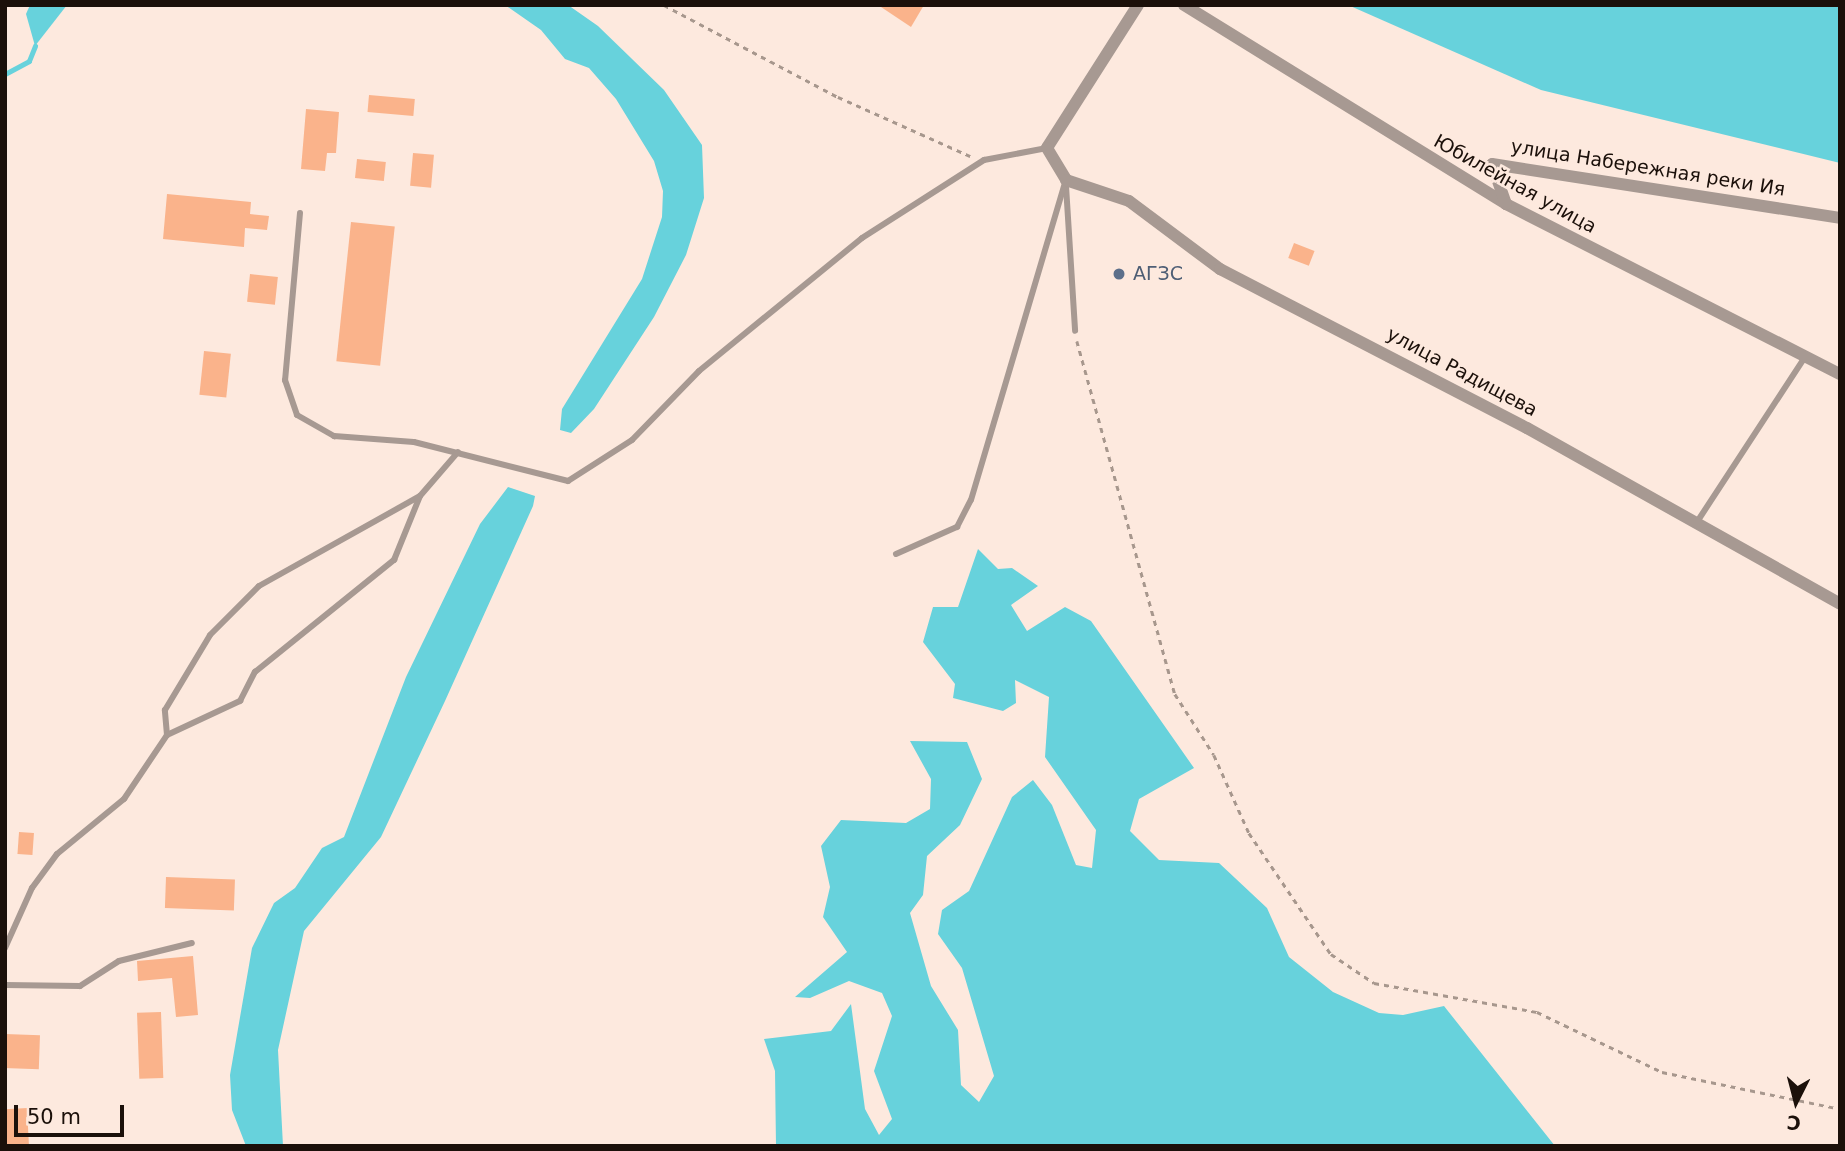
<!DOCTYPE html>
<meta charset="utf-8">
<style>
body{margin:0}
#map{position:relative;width:1845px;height:1151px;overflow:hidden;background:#fde9de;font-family:"DejaVu Sans",sans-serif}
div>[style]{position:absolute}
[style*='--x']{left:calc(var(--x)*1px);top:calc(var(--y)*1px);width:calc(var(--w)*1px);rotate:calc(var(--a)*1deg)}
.water>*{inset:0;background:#67d2dc}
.stream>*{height:4.5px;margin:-2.25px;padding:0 2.25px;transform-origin:2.25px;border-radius:2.25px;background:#67d2dc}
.building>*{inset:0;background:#fab38b;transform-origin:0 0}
.path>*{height:2.5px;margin-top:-1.25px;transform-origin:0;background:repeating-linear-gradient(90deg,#a7978d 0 5px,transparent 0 10px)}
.service>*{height:6px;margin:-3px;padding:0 3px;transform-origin:3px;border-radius:3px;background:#a79992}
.minor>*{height:12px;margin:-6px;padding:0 6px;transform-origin:6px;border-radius:6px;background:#a79992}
.dots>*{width:19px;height:19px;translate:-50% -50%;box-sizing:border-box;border:4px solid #fde9de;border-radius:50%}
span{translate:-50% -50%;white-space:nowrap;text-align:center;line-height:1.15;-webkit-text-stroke:5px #fde9de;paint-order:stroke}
.street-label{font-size:19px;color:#1b100a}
.service-label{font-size:19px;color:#4e5e75}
.left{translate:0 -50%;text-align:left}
.frame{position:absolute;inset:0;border:7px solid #1b100a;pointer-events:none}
.north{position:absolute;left:1761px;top:1067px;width:70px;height:70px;-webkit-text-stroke:5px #fde9de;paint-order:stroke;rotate:186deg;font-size:19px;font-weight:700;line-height:28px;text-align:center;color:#1b100a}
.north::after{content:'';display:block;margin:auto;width:24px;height:32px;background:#1b100a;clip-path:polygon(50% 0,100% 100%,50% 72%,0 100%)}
.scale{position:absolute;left:14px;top:1105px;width:110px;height:32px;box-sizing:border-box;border:4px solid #1b100a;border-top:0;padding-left:9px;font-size:21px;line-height:24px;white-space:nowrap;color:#1b100a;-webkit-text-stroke:5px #fde9de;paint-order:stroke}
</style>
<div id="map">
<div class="water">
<i style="clip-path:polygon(30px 5px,67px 5px,35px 46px,26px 14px)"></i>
<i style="clip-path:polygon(505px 5px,568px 5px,598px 26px,664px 90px,702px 145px,704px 198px,686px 255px,654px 317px,594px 409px,571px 433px,560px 430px,562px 409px,642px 279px,662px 217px,663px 191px,654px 161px,616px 99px,589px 68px,565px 59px,541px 30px)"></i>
<i style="clip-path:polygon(1348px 5px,1840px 5px,1840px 163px,1541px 90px)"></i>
<i style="clip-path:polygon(508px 487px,535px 496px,533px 506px,445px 701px,381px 837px,304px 931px,278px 1050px,283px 1146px,246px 1146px,232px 1110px,230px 1075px,252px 948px,274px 903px,295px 888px,322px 848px,344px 837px,406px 677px,480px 524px)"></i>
<i style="clip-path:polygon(978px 549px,998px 569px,1012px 568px,1038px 586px,1011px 605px,1027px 631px,1065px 607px,1091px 621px,1194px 768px,1139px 799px,1130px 831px,1159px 860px,1219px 863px,1267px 908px,1289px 957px,1333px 992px,1379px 1013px,1403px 1015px,1444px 1006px,1555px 1146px,776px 1146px,775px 1071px,764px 1039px,831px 1031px,851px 1004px,865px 1109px,879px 1135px,892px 1119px,874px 1071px,892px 1016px,882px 993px,849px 981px,810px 998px,795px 997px,847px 952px,823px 917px,830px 887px,821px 846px,841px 820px,906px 823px,930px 809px,931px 779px,910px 741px,967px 742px,982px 779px,960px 825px,927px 856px,923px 895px,910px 913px,931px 986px,958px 1030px,961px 1085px,979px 1102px,994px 1076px,962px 968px,938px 934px,942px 910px,969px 891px,1012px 797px,1033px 780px,1052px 805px,1076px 865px,1092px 868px,1096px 830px,1045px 757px,1049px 697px,1015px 680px,1016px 703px,1003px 711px,953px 698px,955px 684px,923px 642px,933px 607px,958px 607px)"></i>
</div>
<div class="stream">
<i style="--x:5;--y:74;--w:27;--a:-28"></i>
<i style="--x:29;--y:61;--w:16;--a:-68"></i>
</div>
<div class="building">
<i style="clip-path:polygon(878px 5px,924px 5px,911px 27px)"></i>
<i style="left:369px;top:95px;width:46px;height:17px;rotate:5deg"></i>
<i style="clip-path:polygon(306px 109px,339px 112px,336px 153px,327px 153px,325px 171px,301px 169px)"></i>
<i style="left:413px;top:153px;width:21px;height:33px;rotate:5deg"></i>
<i style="left:357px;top:159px;width:29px;height:19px;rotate:6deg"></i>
<i style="clip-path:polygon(167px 194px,251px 202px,250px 214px,269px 216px,267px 230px,245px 228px,244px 247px,163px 239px)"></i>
<i style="left:351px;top:222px;width:44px;height:140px;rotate:6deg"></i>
<i style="left:1294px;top:243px;width:22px;height:16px;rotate:21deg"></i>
<i style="left:250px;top:274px;width:28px;height:28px;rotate:6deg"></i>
<i style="left:204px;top:351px;width:27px;height:44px;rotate:6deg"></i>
<i style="left:19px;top:832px;width:15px;height:22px;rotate:4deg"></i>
<i style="left:166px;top:877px;width:69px;height:31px;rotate:2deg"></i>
<i style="clip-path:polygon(193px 956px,198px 1015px,176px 1017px,172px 978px,138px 981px,137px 961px)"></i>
<i style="left:161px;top:1012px;width:66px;height:24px;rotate:88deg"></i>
<i style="left:5px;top:1034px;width:35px;height:34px;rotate:2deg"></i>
<i style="left:27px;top:1108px;width:38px;height:22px;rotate:87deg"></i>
</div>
<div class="path">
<i style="--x:664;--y:5;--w:197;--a:27.9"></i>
<i style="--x:838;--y:97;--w:145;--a:24.1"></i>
<i style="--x:1077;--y:341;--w:366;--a:74.5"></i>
<i style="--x:1175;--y:694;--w:72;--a:57.4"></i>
<i style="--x:1214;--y:755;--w:85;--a:65.8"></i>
<i style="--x:1249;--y:833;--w:146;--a:55.9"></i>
<i style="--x:1331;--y:954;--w:52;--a:34"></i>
<i style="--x:1374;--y:983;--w:166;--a:10.1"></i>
<i style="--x:1537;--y:1012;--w:139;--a:25.6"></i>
<i style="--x:1662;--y:1072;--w:182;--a:11.7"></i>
</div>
<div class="service">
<i style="--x:1066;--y:186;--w:145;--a:86.4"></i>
<i style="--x:300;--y:213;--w:168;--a:95.1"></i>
<i style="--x:285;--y:380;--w:37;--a:71"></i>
<i style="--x:297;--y:415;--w:43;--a:29.6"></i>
<i style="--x:334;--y:436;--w:80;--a:4.3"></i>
<i style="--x:414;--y:442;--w:159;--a:14.2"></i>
<i style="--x:568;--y:481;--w:76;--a:-32.6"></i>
<i style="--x:632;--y:440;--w:96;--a:-45.8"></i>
<i style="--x:699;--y:371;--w:210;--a:-39.2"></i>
<i style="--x:862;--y:238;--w:145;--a:-32.6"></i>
<i style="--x:984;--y:160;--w:64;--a:-10.8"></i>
<i style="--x:1695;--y:525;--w:201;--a:-56.8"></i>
<i style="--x:896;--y:554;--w:67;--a:-23.9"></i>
<i style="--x:957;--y:527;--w:30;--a:-63"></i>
<i style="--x:971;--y:500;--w:334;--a:-73.5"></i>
<i style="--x:167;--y:735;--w:25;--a:-95"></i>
<i style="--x:165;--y:710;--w:87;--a:-59"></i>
<i style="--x:210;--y:635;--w:69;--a:-45"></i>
<i style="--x:259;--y:586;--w:184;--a:-29.2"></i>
<i style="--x:420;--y:496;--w:58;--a:-49.2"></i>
<i style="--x:5;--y:948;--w:66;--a:-65.8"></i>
<i style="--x:32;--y:888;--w:42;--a:-53.7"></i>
<i style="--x:57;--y:854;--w:87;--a:-39.4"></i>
<i style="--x:124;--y:799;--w:77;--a:-56.1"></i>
<i style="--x:167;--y:735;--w:81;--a:-25"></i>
<i style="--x:240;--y:701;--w:33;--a:-63"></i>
<i style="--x:255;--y:672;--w:179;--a:-38.9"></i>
<i style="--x:394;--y:560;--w:69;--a:-67.9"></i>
<i style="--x:5;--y:985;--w:75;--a:0.8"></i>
<i style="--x:80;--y:986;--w:46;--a:-32.7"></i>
<i style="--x:119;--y:961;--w:75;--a:-13.9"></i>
</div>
<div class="minor">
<i style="--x:1138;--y:5;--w:169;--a:122.5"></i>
<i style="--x:1047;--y:148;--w:37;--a:59"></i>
<i style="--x:1066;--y:180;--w:66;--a:18.4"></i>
<i style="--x:1129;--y:201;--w:114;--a:36.8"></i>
<i style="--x:1220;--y:269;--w:346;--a:27.4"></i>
<i style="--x:1527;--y:428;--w:359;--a:29.3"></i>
<i style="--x:1184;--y:5;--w:379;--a:31.7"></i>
<i style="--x:1506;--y:204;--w:375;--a:27"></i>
<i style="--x:1506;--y:204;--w:42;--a:-109.3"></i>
<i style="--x:1492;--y:164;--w:352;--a:8.8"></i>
</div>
<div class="dots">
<i style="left:1119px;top:274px;background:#5c6f8a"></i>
</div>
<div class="street-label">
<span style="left:1648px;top:168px;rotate:9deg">улица Набережная реки Ия</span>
<span style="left:1515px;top:184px;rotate:29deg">Юбилейная улица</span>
<span style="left:1462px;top:372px;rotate:28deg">улица Радищева</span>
</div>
<div class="service-label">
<span class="left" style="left:1133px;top:274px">АГЗС</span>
</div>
<div class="frame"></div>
<div class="north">С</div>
<div class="scale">50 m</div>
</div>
